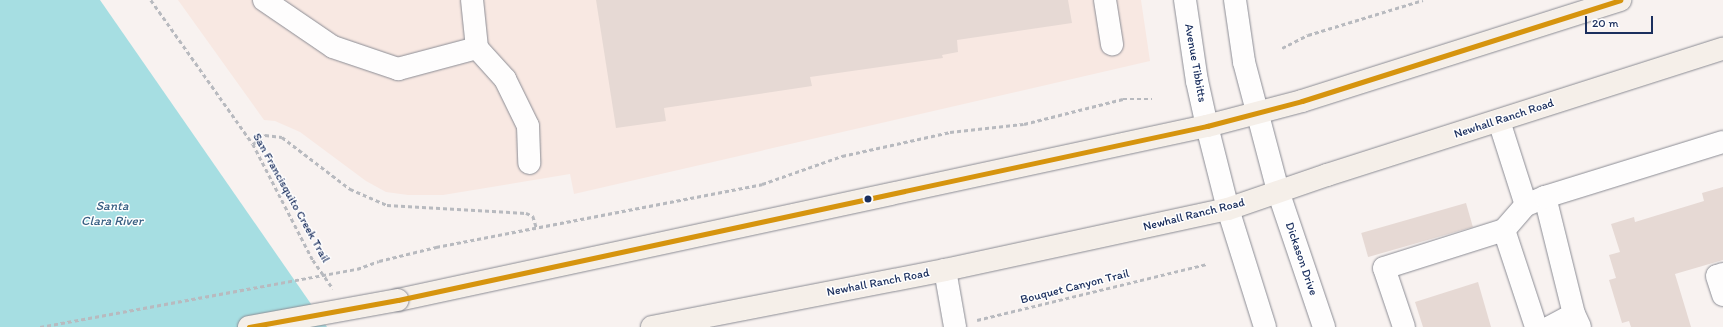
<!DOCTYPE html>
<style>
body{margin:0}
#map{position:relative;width:1723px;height:327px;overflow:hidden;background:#f8f2f0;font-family:Itim,sans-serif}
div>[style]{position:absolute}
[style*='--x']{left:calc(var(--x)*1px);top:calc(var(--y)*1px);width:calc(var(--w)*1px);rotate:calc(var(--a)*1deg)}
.built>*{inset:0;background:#f8e8e2}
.water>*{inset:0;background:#a6dee2}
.building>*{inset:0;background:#e6d9d4;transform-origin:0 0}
.path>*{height:2.5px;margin-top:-1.25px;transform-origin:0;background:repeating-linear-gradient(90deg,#b8babf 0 4px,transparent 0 7px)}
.roads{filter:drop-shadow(0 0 1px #8b8c94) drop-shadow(0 0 1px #8b8c94)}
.minor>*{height:22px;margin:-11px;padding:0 11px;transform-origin:11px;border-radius:11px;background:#fefdfd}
.major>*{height:22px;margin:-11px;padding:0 11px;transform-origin:11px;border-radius:11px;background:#f5efe9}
.path-bridge>*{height:2.5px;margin-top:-1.25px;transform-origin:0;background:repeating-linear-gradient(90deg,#b8babf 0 4px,transparent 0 7px)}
.bridges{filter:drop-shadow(0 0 1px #8b8c94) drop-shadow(0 0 1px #8b8c94)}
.major-bridge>*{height:22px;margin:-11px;padding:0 11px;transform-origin:11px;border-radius:11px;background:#f5efe9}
.bus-1>*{height:5px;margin:-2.5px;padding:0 2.5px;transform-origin:2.5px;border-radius:2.5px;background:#d6940e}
.dots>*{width:11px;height:11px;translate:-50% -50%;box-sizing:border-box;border:2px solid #fff;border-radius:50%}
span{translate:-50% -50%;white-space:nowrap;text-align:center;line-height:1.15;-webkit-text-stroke:3px #fff;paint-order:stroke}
.street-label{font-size:12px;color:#1b2f5e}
.water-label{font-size:13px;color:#3a6184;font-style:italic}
.scale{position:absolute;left:1585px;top:16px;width:68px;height:18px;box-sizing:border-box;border:2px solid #1b2f5e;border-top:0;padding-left:5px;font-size:12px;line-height:14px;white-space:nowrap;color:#1b2f5e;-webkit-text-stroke:3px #fff;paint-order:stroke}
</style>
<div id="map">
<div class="built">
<i style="clip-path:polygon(178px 0,1141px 0,1150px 61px,574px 194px,570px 174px,443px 195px,408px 195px,386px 192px,366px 181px,300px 132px,275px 121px,264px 120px)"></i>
</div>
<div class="water">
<i style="clip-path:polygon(0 0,100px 0,327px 327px,0 327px)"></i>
</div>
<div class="building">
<i style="clip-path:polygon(596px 0,1068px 0,1072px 23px,957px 40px,958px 52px,942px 55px,943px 58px,810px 77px,812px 86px,664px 108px,666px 121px,616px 128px)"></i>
<i style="clip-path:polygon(1723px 187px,1723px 260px,1675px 274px,1691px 327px,1631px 327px,1629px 321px,1622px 323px,1609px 280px,1616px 278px,1609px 255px,1620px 252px,1611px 224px,1634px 217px,1635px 222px,1704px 201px,1702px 193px)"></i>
<i style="left:1466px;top:203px;width:25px;height:109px;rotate:74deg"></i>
<i style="clip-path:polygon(1478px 282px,1491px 327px,1423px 327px,1415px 302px)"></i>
</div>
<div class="path">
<i style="--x:151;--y:0;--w:176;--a:54.7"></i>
<i style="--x:253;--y:144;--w:131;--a:62.7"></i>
<i style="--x:313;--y:260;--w:35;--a:55"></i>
<i style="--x:1282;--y:48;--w:29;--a:-27"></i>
<i style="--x:1308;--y:35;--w:120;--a:-16.9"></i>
<i style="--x:253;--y:144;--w:15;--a:-37"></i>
<i style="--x:265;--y:135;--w:17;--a:7"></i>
<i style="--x:282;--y:137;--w:86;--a:37.4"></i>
<i style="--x:350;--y:189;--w:40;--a:23.4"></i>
<i style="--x:387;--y:205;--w:139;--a:3.3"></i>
<i style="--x:526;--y:213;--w:8;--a:23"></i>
<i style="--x:533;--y:216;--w:14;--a:73"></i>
<i style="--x:379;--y:261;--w:59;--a:-13.8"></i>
<i style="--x:436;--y:247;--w:332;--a:-10.9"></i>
<i style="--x:762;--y:184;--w:85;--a:-19.3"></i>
<i style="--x:842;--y:156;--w:111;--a:-12.5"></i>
<i style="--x:950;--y:132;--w:74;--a:-6.2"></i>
<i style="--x:1024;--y:124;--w:102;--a:-14.2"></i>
<i style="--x:1123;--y:99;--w:29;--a:0"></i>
<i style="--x:977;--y:320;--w:236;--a:-13.7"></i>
</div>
<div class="roads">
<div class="minor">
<i style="--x:264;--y:0;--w:83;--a:34.3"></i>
<i style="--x:333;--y:47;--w:69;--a:18.7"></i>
<i style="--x:398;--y:69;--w:82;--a:-14.9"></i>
<i style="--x:477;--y:48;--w:48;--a:-95.9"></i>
<i style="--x:1105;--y:0;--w:45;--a:81"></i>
<i style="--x:1185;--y:0;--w:82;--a:81.6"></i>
<i style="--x:1197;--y:81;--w:46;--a:77.5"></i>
<i style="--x:1207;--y:126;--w:86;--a:75.8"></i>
<i style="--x:1228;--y:209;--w:124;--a:72.6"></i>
<i style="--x:1235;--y:0;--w:63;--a:81.7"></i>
<i style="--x:1244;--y:62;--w:133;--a:75.2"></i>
<i style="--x:1278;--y:191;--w:144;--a:71.3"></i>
<i style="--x:477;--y:48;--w:42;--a:47.9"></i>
<i style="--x:505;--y:79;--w:52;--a:63.9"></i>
<i style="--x:528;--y:126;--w:37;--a:88"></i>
<i style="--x:1499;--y:121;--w:88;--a:72.2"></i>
<i style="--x:1545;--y:197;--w:121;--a:76.1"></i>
<i style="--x:1574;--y:314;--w:14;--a:65"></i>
<i style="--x:1504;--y:230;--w:33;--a:-49"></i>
<i style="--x:1526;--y:205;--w:21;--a:-23"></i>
<i style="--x:1545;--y:197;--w:186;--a:-17.2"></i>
<i style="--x:945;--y:270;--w:58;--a:80"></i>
<i style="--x:1723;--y:274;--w:6;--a:162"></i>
<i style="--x:1717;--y:276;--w:20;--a:72"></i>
<i style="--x:1404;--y:327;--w:62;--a:-108.7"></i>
<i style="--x:1384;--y:268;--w:126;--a:-17.6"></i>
<i style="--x:1504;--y:230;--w:102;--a:71.7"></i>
<i style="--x:1550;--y:327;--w:27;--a:-28"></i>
</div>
<div class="major">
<i style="--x:398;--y:300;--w:828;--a:-12.14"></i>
<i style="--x:1207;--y:126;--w:98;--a:-14.7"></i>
<i style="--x:1302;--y:101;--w:334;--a:-17.6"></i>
<i style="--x:652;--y:327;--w:298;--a:-11"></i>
<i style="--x:945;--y:270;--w:289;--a:-12.2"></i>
<i style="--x:1228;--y:209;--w:105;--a:-19"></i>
<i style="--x:1327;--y:175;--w:416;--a:-17.7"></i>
</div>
</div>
<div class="path-bridge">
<i style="--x:40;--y:327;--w:322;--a:-10.4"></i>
<i style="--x:357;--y:269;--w:23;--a:-20"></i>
</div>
<div class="bridges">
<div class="major-bridge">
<i style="--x:249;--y:327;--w:151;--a:-10.3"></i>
</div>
</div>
<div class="bus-1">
<i style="--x:249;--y:327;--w:151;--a:-10.3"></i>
<i style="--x:398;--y:300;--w:828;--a:-12.14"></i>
<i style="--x:1207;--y:126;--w:98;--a:-14.7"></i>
<i style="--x:1302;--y:101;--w:334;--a:-17.6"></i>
</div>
<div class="dots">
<i style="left:868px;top:199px;background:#1b2f5e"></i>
</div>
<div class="street-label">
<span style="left:1195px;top:63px;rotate:80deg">Avenue Tibbitts</span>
<span style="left:1504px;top:119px;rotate:-18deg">Newhall Ranch Road</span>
<span style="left:291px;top:198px;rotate:61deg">San Francisquito Creek Trail</span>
<span style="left:1194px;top:215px;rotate:-14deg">Newhall Ranch Road</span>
<span style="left:1301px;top:259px;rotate:71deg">Dickason Drive</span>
<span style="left:878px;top:283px;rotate:-11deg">Newhall Ranch Road</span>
<span style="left:1075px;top:287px;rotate:-14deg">Bouquet Canyon Trail</span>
</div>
<div class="water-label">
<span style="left:112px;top:214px">Santa<br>Clara River</span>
</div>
<div class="scale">20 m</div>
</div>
